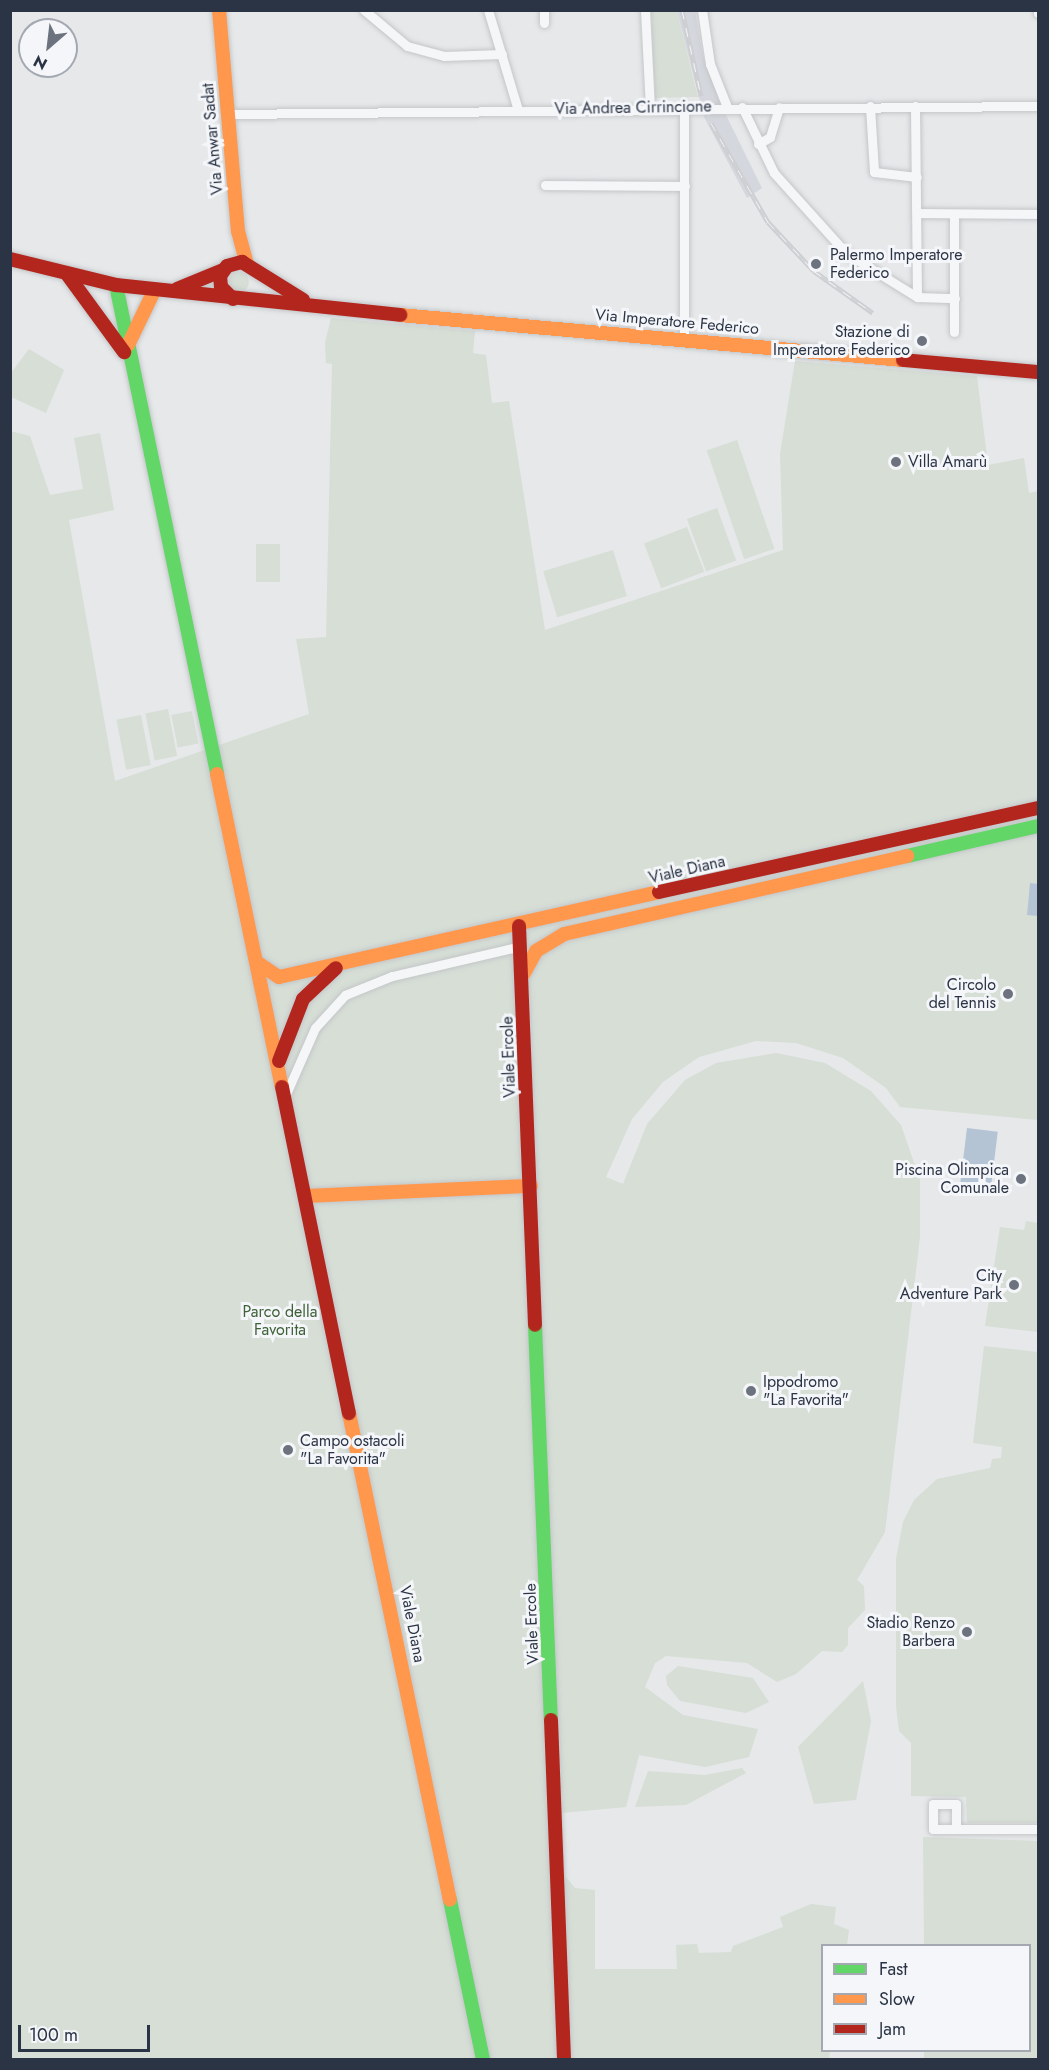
<!DOCTYPE html>
<meta charset="utf-8">
<style>
body{margin:0}
#map{position:relative;width:1049px;height:2070px;overflow:hidden;background:#e6e8ea;font-family:Jost,sans-serif}
div>[style]{position:absolute}
[style*='--x']{left:calc(var(--x)*1px);top:calc(var(--y)*1px);width:calc(var(--w)*1px);rotate:calc(var(--a)*1deg)}
.built>*{inset:0;background:#d4d7dd}
.green>*{inset:0;background:#d6ded6;transform-origin:0 0}
.round{border-radius:50%}
.water>*{inset:0;background:#b4c4d5;transform-origin:0 0}
.roads{filter:drop-shadow(0 0 2px #c4c6c8) drop-shadow(0 0 2px #c4c6c8)}
.street>*{height:9px;margin:-4.5px;padding:0 4.5px;transform-origin:4.5px;border-radius:4.5px;background:#f5f6f7}
.fast>*{height:14px;margin:-7px;padding:0 7px;transform-origin:7px;border-radius:7px;background:#63d668}
.slow>*{height:14px;margin:-7px;padding:0 7px;transform-origin:7px;border-radius:7px;background:#ff974d}
.jam>*{height:14px;margin:-7px;padding:0 7px;transform-origin:7px;border-radius:7px;background:#b3261e}
.rail>*{height:5px;margin-top:-2.5px;transform-origin:0;background:repeating-linear-gradient(90deg,#f4f6f9 0 9px,#cecfd2 0 18px);box-sizing:border-box;border-block:2px solid #cecfd2}
.dots>*{width:16px;height:16px;translate:-50% -50%;box-sizing:border-box;border:3px solid #f4f6f9;border-radius:50%}
span{translate:-50% -50%;white-space:nowrap;text-align:center;line-height:1.15;-webkit-text-stroke:6px #f4f6f9;paint-order:stroke}
.street-label{font-size:16px;color:#2b3445}
.poi-label{font-size:16px;color:#2b3445}
.left{translate:0 -50%;text-align:left}
.right{translate:-100% -50%;text-align:right}
.park-label{font-size:16px;color:#3f6138}
.frame{position:absolute;inset:0;border:12px solid #2b3445;pointer-events:none}
.legend{position:absolute;left:821px;top:1944px;width:210px;height:108px;box-sizing:border-box;background:#f4f6f9;border:2px solid #a4a8b1;margin:0;padding:8px 10px;list-style:none;font-size:18px;color:#2b3445}
.legend li{display:flex;align-items:center;gap:12px;height:30px}
.legend b{width:30px;border:2px solid #a4a8b1}
.north{position:absolute;left:18px;top:18px;width:60px;height:60px;box-sizing:border-box;background:#f4f6f9;border:2px solid #a4a8b1;border-radius:50%;rotate:208deg;font-size:16px;font-weight:700;line-height:24px;text-align:center;color:#2b3445}
.north::after{content:'';display:block;margin:auto;width:21px;height:27px;background:#6c737f;clip-path:polygon(50% 0,100% 100%,50% 72%,0 100%)}
.scale{position:absolute;left:18px;top:2025px;width:132px;height:27px;box-sizing:border-box;border:3px solid #2b3445;border-top:0;padding-left:8px;font-size:18px;line-height:21px;white-space:nowrap;color:#2b3445;-webkit-text-stroke:4px #f4f6f9;paint-order:stroke}
</style>
<div id="map">
<div class="built">
<i style="clip-path:polygon(677px 11px,695px 11px,703px 56px,720px 103px,762px 188px,747px 198px,704px 117px)"></i>
</div>
<div class="green">
<i style="clip-path:polygon(651px 11px,677px 11px,698px 97px,655px 98px)"></i>
<i class="round" style="left:229px;top:272px;width:20px;height:20px"></i>
<i style="clip-path:polygon(331px 318px,475px 331px,473px 353px,486px 355px,492px 403px,509px 401px,545px 630px,783px 550px,780px 454px,795px 361px,977px 376px,988px 465px,1024px 458px,1029px 493px,1038px 491px,1038px 1120px,900px 1107px,886px 1088px,843px 1058px,796px 1043px,756px 1041px,699px 1057px,663px 1082px,632px 1119px,606px 1177px,623px 1184px,647px 1124px,685px 1080px,716px 1063px,776px 1053px,825px 1063px,871px 1091px,901px 1125px,920px 1180px,920px 1237px,885px 1532px,857px 1580px,864px 1586px,865px 1610px,848px 1628px,848px 1645px,842px 1652px,822px 1651px,796px 1674px,777px 1682px,747px 1663px,666px 1656px,655px 1663px,645px 1687px,683px 1715px,758px 1729px,749px 1757px,705px 1767px,639px 1755px,626px 1807px,562px 1813px,565px 1876px,575px 1888px,595px 1890px,595px 1969px,677px 1969px,676px 1945px,697px 1944px,699px 1953px,731px 1952px,733px 1946px,783px 1927px,780px 1917px,811px 1904px,836px 1907px,834px 1924px,849px 1930px,847px 1945px,822px 1946px,822px 2050px,830px 2051px,829px 2059px,11px 2059px,10px 431px,30px 436px,50px 495px,83px 489px,74px 438px,100px 433px,114px 510px,69px 520px,115px 781px,309px 714px,296px 639px,326px 637px,332px 364px,326px 363px,325px 343px)"></i>
<i style="clip-path:polygon(29px 349px,64px 370px,46px 413px,11px 397px,11px 373px)"></i>
<i style="left:737px;top:440px;width:115px;height:32px;rotate:71deg"></i>
<i style="left:717px;top:508px;width:56px;height:32px;rotate:70deg"></i>
<i style="left:687px;top:527px;width:48px;height:46px;rotate:69deg"></i>
<i style="left:256px;top:544px;width:24px;height:38px"></i>
<i style="left:613px;top:550px;width:48px;height:73px;rotate:73deg"></i>
<i style="left:168px;top:709px;width:48px;height:23px;rotate:79deg"></i>
<i style="left:192px;top:711px;width:33px;height:21px;rotate:79deg"></i>
<i style="left:141px;top:715px;width:51px;height:25px;rotate:79deg"></i>
<i style="clip-path:polygon(1026px 1221px,1038px 1223px,1038px 1332px,985px 1326px,1000px 1227px,1024px 1230px)"></i>
<i style="clip-path:polygon(984px 1346px,1038px 1352px,1038px 1823px,967px 1823px,966px 1797px,911px 1796px,911px 1743px,899px 1731px,896px 1706px,896px 1559px,903px 1522px,914px 1500px,937px 1479px,990px 1468px,992px 1459px,1001px 1458px,1002px 1447px,973px 1443px)"></i>
<i style="clip-path:polygon(678px 1666px,753px 1678px,769px 1702px,746px 1713px,680px 1701px,667px 1685px,666px 1676px)"></i>
<i style="clip-path:polygon(863px 1681px,871px 1721px,856px 1800px,814px 1804px,798px 1747px)"></i>
<i style="clip-path:polygon(742px 1768px,746px 1773px,686px 1805px,635px 1807px,648px 1771px,705px 1775px)"></i>
<i style="clip-path:polygon(923px 1837px,1038px 1841px,1038px 2059px,924px 2059px,924px 2051px,1030px 2050px,1030px 1946px,924px 1945px)"></i>
</div>
<div class="water">
<i style="clip-path:polygon(1030px 883px,1038px 884px,1038px 916px,1027px 915px)"></i>
<i style="left:967px;top:1128px;width:31px;height:64px;rotate:7deg"></i>
</div>
<div class="roads">
<div class="street">
<i style="--x:364;--y:10;--w:56;--a:39.9"></i>
<i style="--x:407;--y:46;--w:38;--a:15"></i>
<i style="--x:444;--y:56;--w:58;--a:-2"></i>
<i style="--x:488;--y:10;--w:104;--a:73.3"></i>
<i style="--x:544;--y:10;--w:13;--a:90"></i>
<i style="--x:645;--y:10;--w:98;--a:87.1"></i>
<i style="--x:702;--y:10;--w:55;--a:81.6"></i>
<i style="--x:710;--y:64;--w:46;--a:68.4"></i>
<i style="--x:1038;--y:10;--w:3;--a:90"></i>
<i style="--x:870;--y:106;--w:66;--a:86.5"></i>
<i style="--x:874;--y:172;--w:43;--a:6.6"></i>
<i style="--x:915;--y:106;--w:191;--a:89.4"></i>
<i style="--x:742;--y:107;--w:73;--a:64.1"></i>
<i style="--x:774;--y:173;--w:108;--a:48"></i>
<i style="--x:846;--y:253;--w:84;--a:31.8"></i>
<i style="--x:917;--y:297;--w:38;--a:2"></i>
<i style="--x:228;--y:114;--w:810;--a:-0.57"></i>
<i style="--x:758;--y:144;--w:14;--a:-30"></i>
<i style="--x:770;--y:137;--w:31;--a:-73"></i>
<i style="--x:545;--y:185;--w:140;--a:0.4"></i>
<i style="--x:918;--y:213;--w:120;--a:0.5"></i>
<i style="--x:954;--y:216;--w:116;--a:90"></i>
<i style="--x:684;--y:339;--w:232;--a:-90"></i>
<i style="--x:286;--y:1094;--w:72;--a:-66.3"></i>
<i style="--x:315;--y:1028;--w:45;--a:-47.7"></i>
<i style="--x:345;--y:995;--w:51;--a:-22"></i>
<i style="--x:392;--y:976;--w:132;--a:-13.1"></i>
<i style="--x:956;--y:1829;--w:25;--a:-90"></i>
<i style="--x:956;--y:1804;--w:23;--a:180"></i>
<i style="--x:933;--y:1804;--w:25;--a:90"></i>
<i style="--x:933;--y:1829;--w:105;--a:0"></i>
</div>
<div class="fast">
<i style="--x:116;--y:285;--w:499;--a:78.3"></i>
<i style="--x:907;--y:856;--w:134;--a:-12.9"></i>
<i style="--x:535;--y:1325;--w:395;--a:87.7"></i>
<i style="--x:450;--y:1900;--w:163;--a:78.3"></i>
</div>
<div class="slow">
<i style="--x:219;--y:10;--w:222;--a:85.1"></i>
<i style="--x:238;--y:231;--w:34;--a:75"></i>
<i style="--x:400;--y:315;--w:505;--a:5.11"></i>
<i style="--x:128;--y:345;--w:62;--a:-64.3"></i>
<i style="--x:217;--y:774;--w:320;--a:78.3"></i>
<i style="--x:258;--y:963;--w:25;--a:34"></i>
<i style="--x:279;--y:977;--w:389;--a:-12.6"></i>
<i style="--x:524;--y:973;--w:25;--a:-61"></i>
<i style="--x:536;--y:951;--w:33;--a:-31"></i>
<i style="--x:564;--y:934;--w:352;--a:-12.8"></i>
<i style="--x:307;--y:1196;--w:224;--a:-2.6"></i>
<i style="--x:349;--y:1413;--w:497;--a:78.3"></i>
</div>
<div class="jam">
<i style="--x:10;--y:259;--w:109;--a:13.8"></i>
<i style="--x:116;--y:285;--w:286;--a:6"></i>
<i style="--x:67;--y:274;--w:97;--a:53.8"></i>
<i style="--x:177;--y:289;--w:50;--a:-22.4"></i>
<i style="--x:233;--y:299;--w:17;--a:-135"></i>
<i style="--x:221;--y:287;--w:11;--a:-95"></i>
<i style="--x:220;--y:276;--w:12;--a:-55"></i>
<i style="--x:227;--y:266;--w:16;--a:-15"></i>
<i style="--x:242;--y:262;--w:72;--a:31.9"></i>
<i style="--x:903;--y:360;--w:136;--a:5.1"></i>
<i style="--x:659;--y:892;--w:388;--a:-12.5"></i>
<i style="--x:519;--y:926;--w:399;--a:87.7"></i>
<i style="--x:279;--y:1061;--w:66;--a:-68.8"></i>
<i style="--x:303;--y:999;--w:45;--a:-43.2"></i>
<i style="--x:282;--y:1087;--w:333;--a:78.4"></i>
<i style="--x:551;--y:1720;--w:340;--a:87.8"></i>
</div>
</div>
<div class="rail">
<i style="--x:682;--y:10;--w:88;--a:77.5"></i>
<i style="--x:711;--y:123;--w:114;--a:60.1"></i>
<i style="--x:768;--y:222;--w:67;--a:46.8"></i>
<i style="--x:814;--y:271;--w:72;--a:35.4"></i>
</div>
<div class="dots">
<i style="left:816px;top:264px;background:#6c737f"></i>
<i style="left:922px;top:341px;background:#6c737f"></i>
<i style="left:896px;top:462px;background:#6c737f"></i>
<i style="left:1008px;top:994px;background:#6c737f"></i>
<i style="left:1021px;top:1179px;background:#6c737f"></i>
<i style="left:1014px;top:1285px;background:#6c737f"></i>
<i style="left:751px;top:1391px;background:#6c737f"></i>
<i style="left:288px;top:1450px;background:#6c737f"></i>
<i style="left:967px;top:1632px;background:#6c737f"></i>
</div>
<div class="street-label">
<span style="left:633px;top:108px;rotate:-1deg">Via Andrea Cirrincione</span>
<span style="left:213px;top:139px;rotate:-95deg">Via Anwar Sadat</span>
<span style="left:677px;top:322px;rotate:5deg">Via Imperatore Federico</span>
<span style="left:687px;top:870px;rotate:-13deg">Viale Diana</span>
<span style="left:509px;top:1057px;rotate:-92deg">Viale Ercole</span>
<span style="left:412px;top:1624px;rotate:79deg">Viale Diana</span>
<span style="left:532px;top:1624px;rotate:-92deg">Viale Ercole</span>
</div>
<div class="poi-label">
<span class="left" style="left:830px;top:264px">Palermo Imperatore<br>Federico</span>
<span class="right" style="left:910px;top:341px">Stazione di<br>Imperatore Federico</span>
<span class="left" style="left:908px;top:462px">Villa Amarù</span>
<span class="right" style="left:996px;top:994px">Circolo<br>del Tennis</span>
<span class="right" style="left:1009px;top:1179px">Piscina Olimpica<br>Comunale</span>
<span class="right" style="left:1002px;top:1285px">City<br>Adventure Park</span>
<span class="left" style="left:763px;top:1391px">Ippodromo<br>"La Favorita"</span>
<span class="left" style="left:300px;top:1450px">Campo ostacoli<br>"La Favorita"</span>
<span class="right" style="left:955px;top:1632px">Stadio Renzo<br>Barbera</span>
</div>
<div class="park-label">
<span style="left:280px;top:1321px">Parco della<br>Favorita</span>
</div>
<div class="frame"></div>
<ul class="legend">
<li><b style="height:8px;background:#63d668"></b>Fast</li>
<li><b style="height:8px;background:#ff974d"></b>Slow</li>
<li><b style="height:8px;background:#b3261e"></b>Jam</li>
</ul>
<div class="north">N</div>
<div class="scale">100 m</div>
</div>
